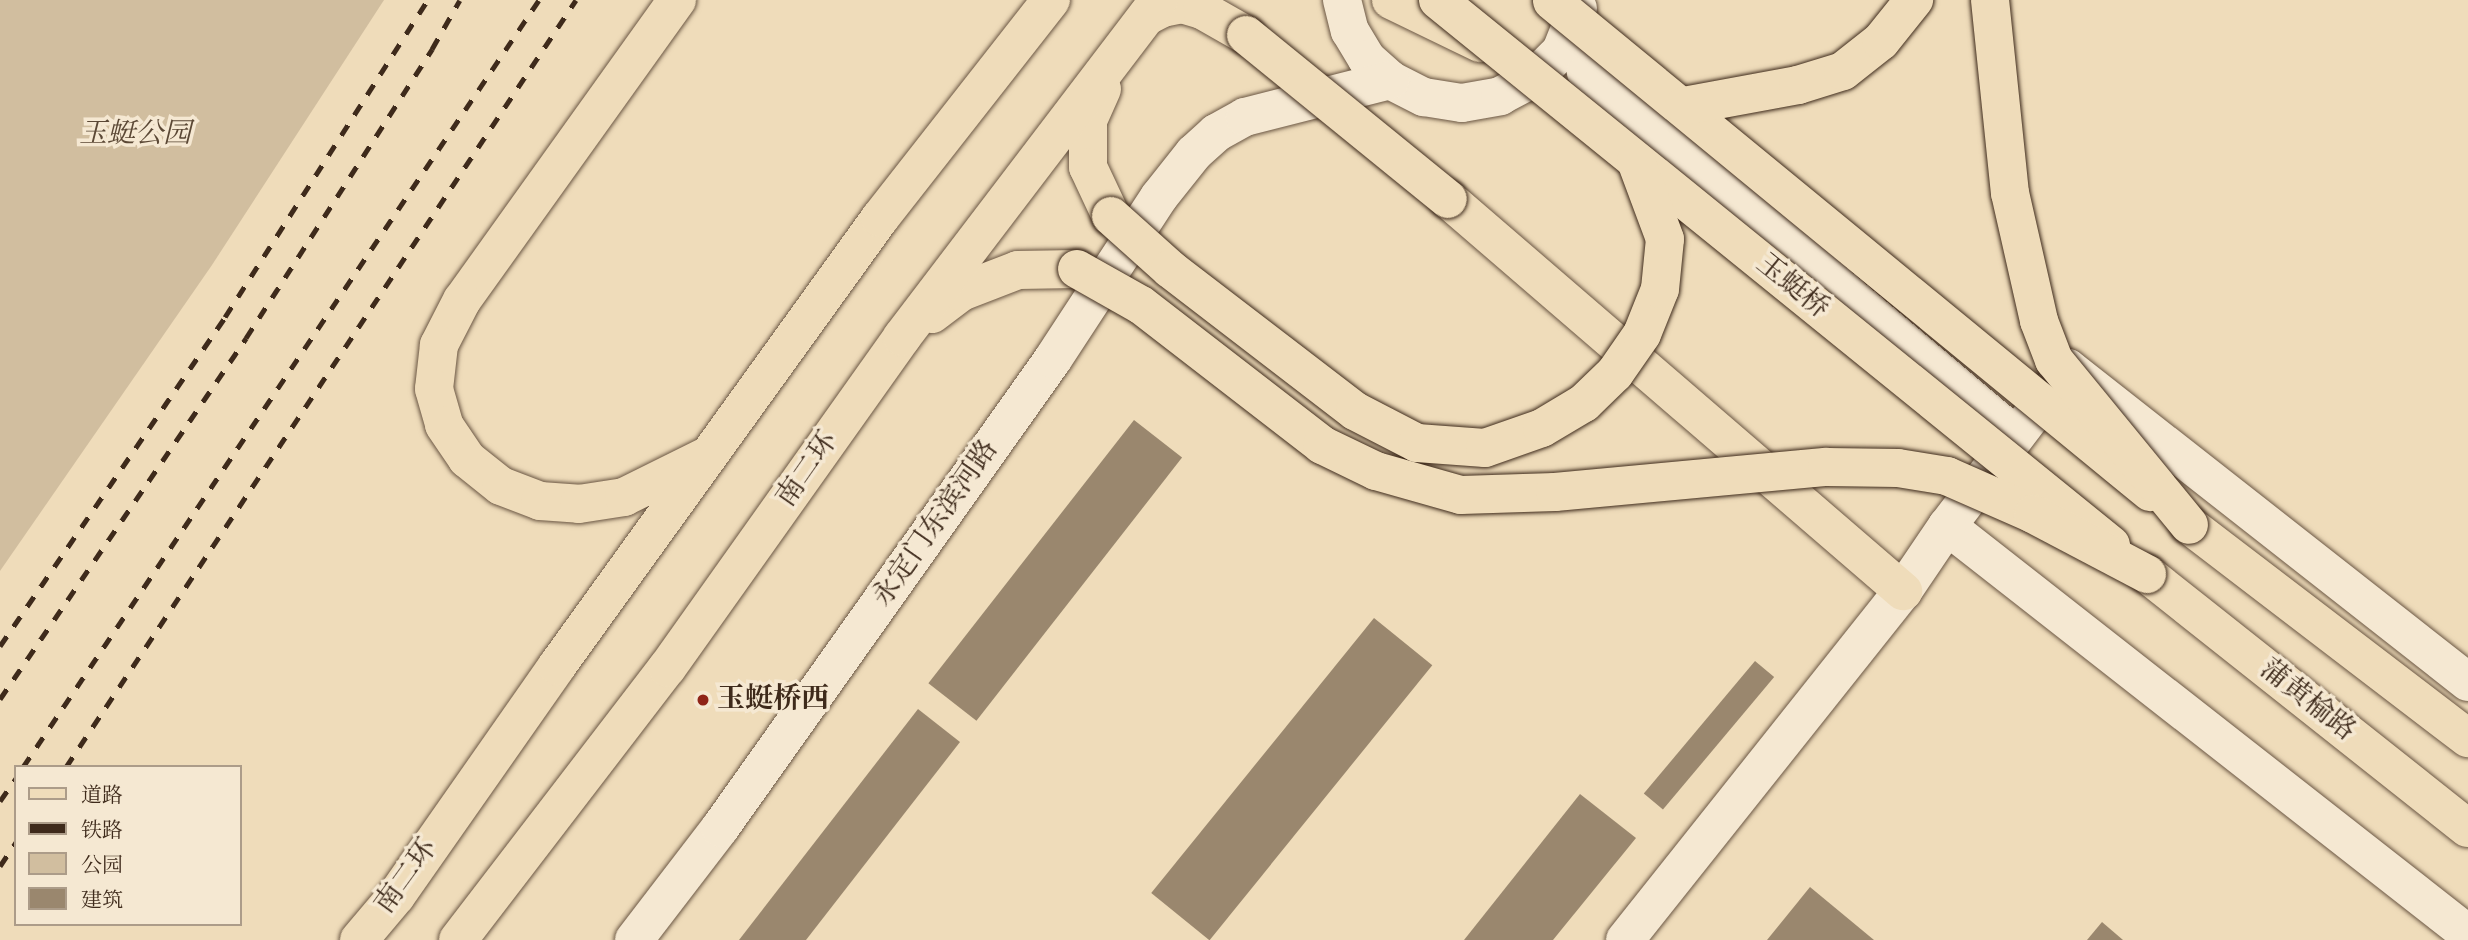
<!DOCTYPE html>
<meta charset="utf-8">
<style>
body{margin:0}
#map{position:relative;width:2468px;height:940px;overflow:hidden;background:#efdcba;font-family:"IM FELL English","Noto Serif SC",serif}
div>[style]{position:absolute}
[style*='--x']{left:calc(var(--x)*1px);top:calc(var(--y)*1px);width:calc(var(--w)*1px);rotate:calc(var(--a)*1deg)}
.green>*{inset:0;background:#d1be9f}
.building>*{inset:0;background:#9a876e;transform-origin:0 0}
.roads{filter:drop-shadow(0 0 2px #6a5643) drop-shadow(0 0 2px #6a5643)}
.tertiary>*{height:38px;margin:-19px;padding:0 19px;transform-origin:19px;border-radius:19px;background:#f5e8d2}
.primary>*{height:38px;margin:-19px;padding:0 19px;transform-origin:19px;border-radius:19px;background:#efdcba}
.trunk>*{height:38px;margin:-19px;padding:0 19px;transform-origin:19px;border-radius:19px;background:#efdcba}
.rail>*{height:5px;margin-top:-2.5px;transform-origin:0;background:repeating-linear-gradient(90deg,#3e2a1b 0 12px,transparent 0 24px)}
.bridges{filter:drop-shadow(0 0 2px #3e2a1b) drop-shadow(0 0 2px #3e2a1b)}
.primary-bridge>*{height:38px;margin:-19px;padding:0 19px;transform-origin:19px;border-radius:19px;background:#efdcba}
.trunk-bridge>*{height:38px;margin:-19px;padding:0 19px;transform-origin:19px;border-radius:19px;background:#efdcba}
.dots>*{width:19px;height:19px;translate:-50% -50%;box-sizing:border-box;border:4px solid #f5e8d2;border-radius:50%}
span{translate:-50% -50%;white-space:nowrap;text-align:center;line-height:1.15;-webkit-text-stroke:7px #f5e8d2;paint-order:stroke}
.park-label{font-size:28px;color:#5b4835;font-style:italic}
.street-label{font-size:28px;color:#3e2a1b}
.poi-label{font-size:28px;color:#3e2a1b;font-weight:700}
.left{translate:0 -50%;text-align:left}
.legend{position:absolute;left:14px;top:765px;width:228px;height:161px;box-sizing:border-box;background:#f5e8d2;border:2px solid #ac9c89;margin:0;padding:9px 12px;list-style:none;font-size:21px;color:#3e2a1b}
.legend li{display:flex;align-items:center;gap:14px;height:35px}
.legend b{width:35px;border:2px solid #ac9c89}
</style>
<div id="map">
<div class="green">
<i style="clip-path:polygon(0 0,384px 0,212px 265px,0 571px)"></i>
</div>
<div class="building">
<i style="left:1134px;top:420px;width:61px;height:334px;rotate:38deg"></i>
<i style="left:1374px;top:618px;width:75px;height:354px;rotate:39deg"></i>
<i style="left:1755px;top:661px;width:25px;height:173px;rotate:40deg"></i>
<i style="clip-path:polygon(918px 709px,960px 742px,806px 940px,739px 940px)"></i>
<i style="clip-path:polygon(1580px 794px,1636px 838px,1553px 940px,1464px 940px)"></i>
<i style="clip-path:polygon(1810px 887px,1874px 940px,1767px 940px)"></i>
<i style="clip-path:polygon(2102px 922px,2123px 940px,2087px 940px)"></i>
</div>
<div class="roads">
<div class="tertiary">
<i style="--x:1342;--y:0;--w:32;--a:76"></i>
<i style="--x:1350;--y:31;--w:33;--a:59"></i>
<i style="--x:1367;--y:59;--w:31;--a:42"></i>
<i style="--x:1390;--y:80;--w:38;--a:27"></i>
<i style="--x:1424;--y:97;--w:38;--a:9"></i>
<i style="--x:1462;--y:103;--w:39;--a:-10"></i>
<i style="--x:1500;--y:96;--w:38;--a:-28"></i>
<i style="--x:1534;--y:78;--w:38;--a:-45"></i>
<i style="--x:1561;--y:51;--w:46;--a:-68.4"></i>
<i style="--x:1576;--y:18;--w:55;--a:79.5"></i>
<i style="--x:1586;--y:72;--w:563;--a:40.25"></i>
<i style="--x:2468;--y:682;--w:509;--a:-141.87"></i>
<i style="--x:2068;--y:368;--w:199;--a:127.4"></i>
<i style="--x:1947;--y:526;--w:662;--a:38.06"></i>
<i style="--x:634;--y:940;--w:141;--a:-52.5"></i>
<i style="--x:720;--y:828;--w:575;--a:-54.62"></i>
<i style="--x:1053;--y:359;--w:194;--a:-56.8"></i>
<i style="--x:1159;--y:197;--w:56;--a:-51.5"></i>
<i style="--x:1194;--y:153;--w:30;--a:-42"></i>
<i style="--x:1216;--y:133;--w:33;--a:-29"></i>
<i style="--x:1245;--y:117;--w:150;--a:-14.3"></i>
<i style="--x:1625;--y:940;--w:446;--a:-51.5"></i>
<i style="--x:1903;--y:591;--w:78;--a:-55.9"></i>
</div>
<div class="primary">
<i style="--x:2189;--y:525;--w:351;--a:37.4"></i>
<i style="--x:2147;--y:574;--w:409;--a:38.4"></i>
</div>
<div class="trunk">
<i style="--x:677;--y:0;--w:369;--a:125.6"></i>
<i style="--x:462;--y:300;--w:51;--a:117.1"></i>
<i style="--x:439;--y:345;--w:44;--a:96.5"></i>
<i style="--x:434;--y:389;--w:37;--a:74"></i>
<i style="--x:444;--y:425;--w:41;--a:55.9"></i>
<i style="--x:467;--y:459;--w:43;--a:38.5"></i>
<i style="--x:501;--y:486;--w:42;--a:21"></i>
<i style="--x:540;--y:501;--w:39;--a:4"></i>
<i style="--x:579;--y:504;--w:46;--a:-8.8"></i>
<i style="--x:624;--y:497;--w:90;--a:-26.3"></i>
<i style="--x:1391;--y:0;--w:99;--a:25.8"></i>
<i style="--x:1147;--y:16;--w:18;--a:-27"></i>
<i style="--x:1163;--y:8;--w:19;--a:-12"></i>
<i style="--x:1182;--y:4;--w:21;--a:17"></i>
<i style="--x:1202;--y:10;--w:51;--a:29.6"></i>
<i style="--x:1102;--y:89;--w:35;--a:114"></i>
<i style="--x:1088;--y:121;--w:46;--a:90"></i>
<i style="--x:1088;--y:167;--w:54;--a:64.9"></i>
<i style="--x:1448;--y:199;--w:601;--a:40.75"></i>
<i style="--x:932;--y:314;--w:36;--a:-37"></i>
<i style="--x:961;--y:292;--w:61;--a:-21.1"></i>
<i style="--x:1018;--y:270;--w:59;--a:-1"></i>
<i style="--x:359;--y:940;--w:57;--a:-49.9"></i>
<i style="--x:396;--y:896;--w:281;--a:-55"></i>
<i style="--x:557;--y:666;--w:552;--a:-54.21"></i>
<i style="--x:880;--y:218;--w:277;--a:-51.9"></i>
<i style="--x:458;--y:940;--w:343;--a:-52.5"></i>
<i style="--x:667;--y:668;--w:406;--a:-54.6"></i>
<i style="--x:902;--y:337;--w:424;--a:-52.7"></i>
</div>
</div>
<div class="rail">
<i style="--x:0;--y:646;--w:399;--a:-55.6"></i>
<i style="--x:225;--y:317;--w:376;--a:-57.4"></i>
<i style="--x:0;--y:699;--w:437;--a:-55.7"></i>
<i style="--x:246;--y:338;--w:344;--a:-57.2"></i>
<i style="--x:432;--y:49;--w:56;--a:-60.3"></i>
<i style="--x:23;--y:767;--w:924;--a:-56.07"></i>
<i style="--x:66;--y:767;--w:921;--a:-56.38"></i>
<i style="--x:0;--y:801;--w:28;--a:-55"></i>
<i style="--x:0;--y:866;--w:29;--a:-56"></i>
</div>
<div class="bridges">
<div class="primary-bridge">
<i style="--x:1438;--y:0;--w:866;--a:39"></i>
<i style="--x:1552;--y:1;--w:774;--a:39.39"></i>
</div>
<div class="trunk-bridge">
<i style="--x:1990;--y:0;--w:194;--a:84.1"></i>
<i style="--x:2010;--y:193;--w:131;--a:77.2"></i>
<i style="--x:2039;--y:321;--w:42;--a:69"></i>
<i style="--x:2054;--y:360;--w:213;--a:50.7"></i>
<i style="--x:1246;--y:35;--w:260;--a:39.1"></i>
<i style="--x:1684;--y:106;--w:116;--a:-10.4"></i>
<i style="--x:1798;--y:85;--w:47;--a:-17.3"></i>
<i style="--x:1843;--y:71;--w:48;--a:-38.3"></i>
<i style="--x:1881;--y:41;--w:53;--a:-51.2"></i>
<i style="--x:1111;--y:216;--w:79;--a:41.9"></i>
<i style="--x:1170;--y:269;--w:233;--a:37.5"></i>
<i style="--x:1355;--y:411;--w:70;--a:27.3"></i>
<i style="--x:1417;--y:443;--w:68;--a:4.2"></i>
<i style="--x:1485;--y:448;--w:60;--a:-19.3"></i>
<i style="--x:1542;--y:428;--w:49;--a:-30.8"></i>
<i style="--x:1584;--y:403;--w:43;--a:-44.1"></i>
<i style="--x:1615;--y:373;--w:47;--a:-55.3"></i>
<i style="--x:1642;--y:334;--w:48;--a:-68.2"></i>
<i style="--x:1660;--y:289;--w:50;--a:-84.3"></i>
<i style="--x:1665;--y:239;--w:83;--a:-110.4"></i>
<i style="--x:1077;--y:269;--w:73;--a:29.4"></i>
<i style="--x:1141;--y:305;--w:229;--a:37.7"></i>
<i style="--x:1322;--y:445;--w:60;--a:25.7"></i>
<i style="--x:1376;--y:471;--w:88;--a:15.8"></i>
<i style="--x:1461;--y:495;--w:94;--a:-1.8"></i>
<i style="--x:1555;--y:492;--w:273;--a:-5.3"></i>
<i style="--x:1827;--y:467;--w:71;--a:0.8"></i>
<i style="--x:1898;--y:468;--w:50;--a:9.3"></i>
<i style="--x:1947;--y:476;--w:94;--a:23.8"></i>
<i style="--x:2033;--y:514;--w:129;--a:27.8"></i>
</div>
</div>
<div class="dots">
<i style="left:703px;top:700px;background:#8f2418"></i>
</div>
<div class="park-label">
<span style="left:135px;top:135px">玉蜓公园</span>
</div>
<div class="street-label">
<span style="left:1792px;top:287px;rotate:39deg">玉蜓桥</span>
<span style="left:808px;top:470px;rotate:-55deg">南二环</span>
<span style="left:936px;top:524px;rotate:-55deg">永定门东滨河路</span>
<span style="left:2307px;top:701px;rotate:38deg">蒲黄榆路</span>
<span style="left:407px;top:877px;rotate:-54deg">南二环</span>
</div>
<div class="poi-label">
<span class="left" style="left:717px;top:700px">玉蜓桥西</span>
</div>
<ul class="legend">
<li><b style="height:9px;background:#efdcba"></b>道路</li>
<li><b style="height:9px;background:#3e2a1b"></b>铁路</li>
<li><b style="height:19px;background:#d1be9f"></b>公园</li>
<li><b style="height:19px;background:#9a876e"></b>建筑</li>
</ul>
</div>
